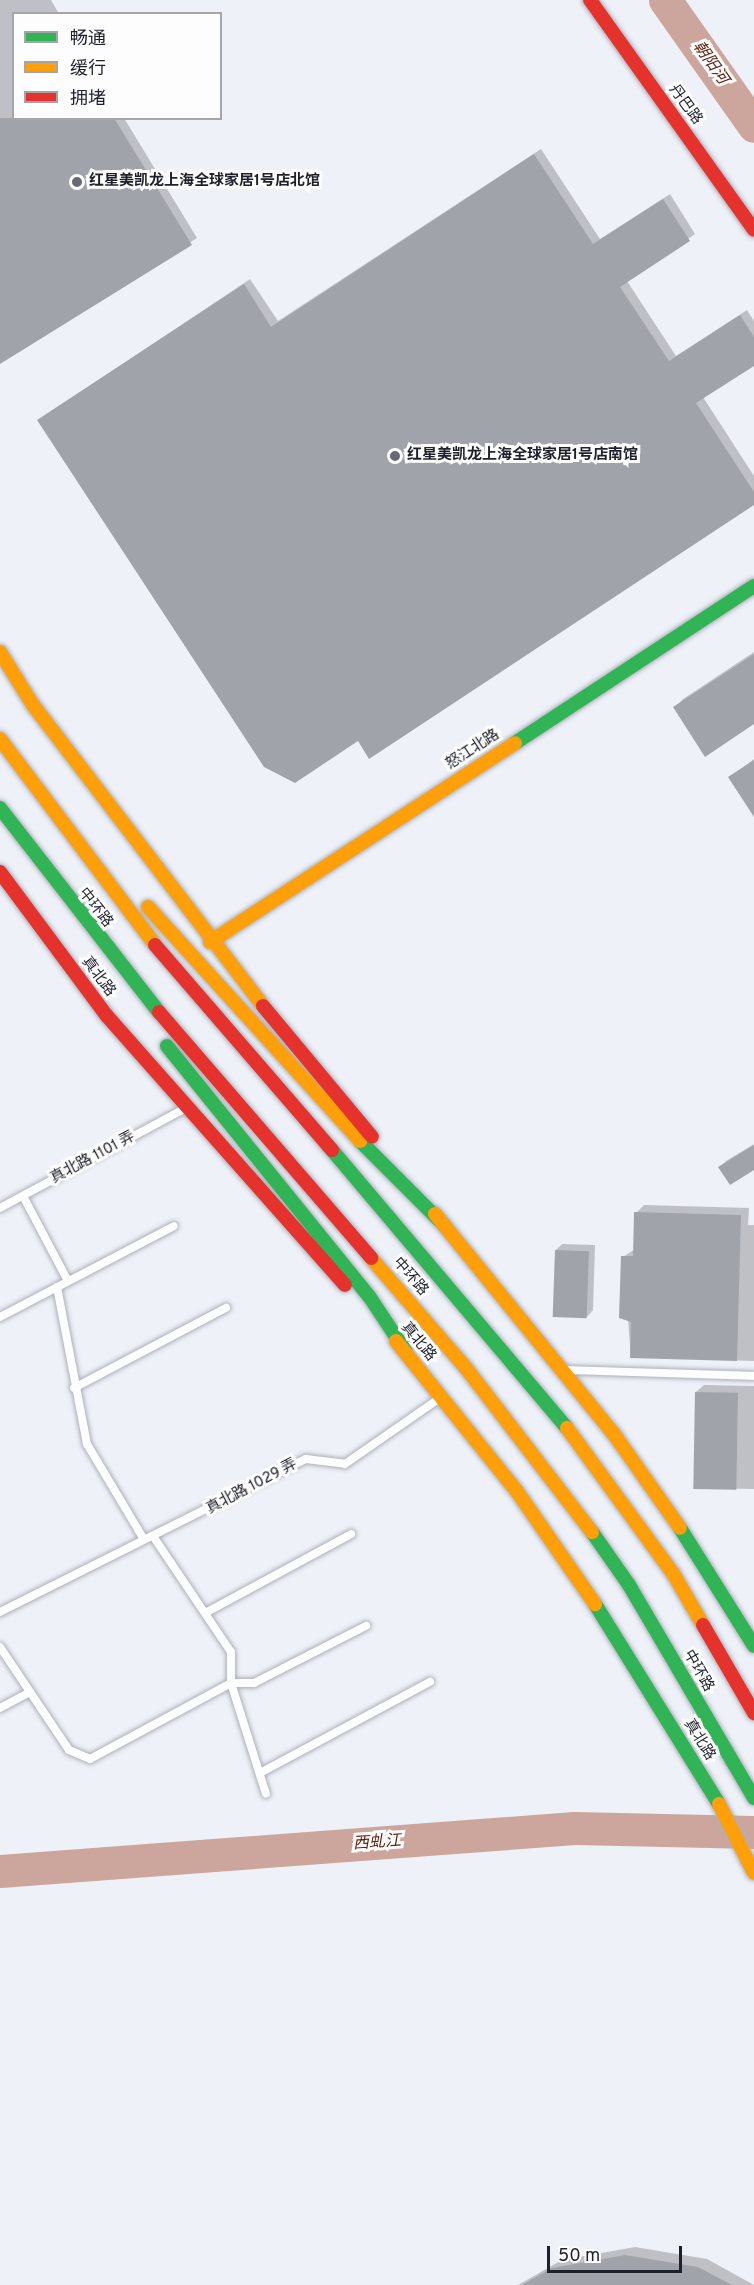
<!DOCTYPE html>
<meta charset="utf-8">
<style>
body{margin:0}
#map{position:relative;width:754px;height:2285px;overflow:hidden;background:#eef1f8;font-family:Overpass,"Noto Sans SC",sans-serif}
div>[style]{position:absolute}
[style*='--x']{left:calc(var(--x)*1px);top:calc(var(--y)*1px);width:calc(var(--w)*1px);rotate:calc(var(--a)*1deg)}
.shadow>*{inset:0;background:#0003}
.river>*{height:33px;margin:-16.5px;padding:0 16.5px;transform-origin:16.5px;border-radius:16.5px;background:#cca69d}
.building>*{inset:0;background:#a0a3aa;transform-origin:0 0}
.roads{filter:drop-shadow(0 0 2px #adb0b8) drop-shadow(0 0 2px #adb0b8)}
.lane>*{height:8px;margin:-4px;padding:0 4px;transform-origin:4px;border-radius:4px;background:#fcfdfe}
.fast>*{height:14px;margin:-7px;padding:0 7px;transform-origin:7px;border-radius:7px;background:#30b455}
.slow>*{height:14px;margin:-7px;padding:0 7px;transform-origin:7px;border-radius:7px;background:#ff9f0a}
.jam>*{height:14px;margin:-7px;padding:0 7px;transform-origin:7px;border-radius:7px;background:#e5322d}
.dots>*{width:16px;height:16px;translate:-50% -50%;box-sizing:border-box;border:3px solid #fdfdfd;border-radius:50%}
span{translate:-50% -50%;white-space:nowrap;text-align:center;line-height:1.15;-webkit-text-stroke:6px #fdfdfd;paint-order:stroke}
.street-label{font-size:15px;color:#1e212c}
.poi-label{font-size:15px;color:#1e212c;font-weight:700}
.left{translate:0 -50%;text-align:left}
.water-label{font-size:16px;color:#63200b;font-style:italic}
.legend{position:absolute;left:12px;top:12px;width:210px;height:108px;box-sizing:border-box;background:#fdfdfd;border:2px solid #a4a5a9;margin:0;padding:8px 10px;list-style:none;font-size:18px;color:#1e212c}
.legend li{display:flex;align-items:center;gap:12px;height:30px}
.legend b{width:30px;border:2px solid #a4a5a9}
.scale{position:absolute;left:547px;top:2246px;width:135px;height:27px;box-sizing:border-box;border:3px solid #1e212c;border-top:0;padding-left:8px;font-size:18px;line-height:21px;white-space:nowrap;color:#1e212c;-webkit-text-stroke:4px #fdfdfd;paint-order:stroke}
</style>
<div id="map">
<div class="shadow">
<i style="clip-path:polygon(0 0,51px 0,59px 14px,14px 14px,14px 118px,124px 118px,197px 238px,0 363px)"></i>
<i style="clip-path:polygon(541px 149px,600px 239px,670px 194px,695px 234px,627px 281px,676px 356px,747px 310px,754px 321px,754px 364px,703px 397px,754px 476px,754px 504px,358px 739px,39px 420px,250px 279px,278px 321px)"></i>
<i style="clip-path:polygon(754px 652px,754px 723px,675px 708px,683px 699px)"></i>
<i style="clip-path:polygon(754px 759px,754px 814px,730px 778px)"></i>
<i style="clip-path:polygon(754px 1144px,754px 1169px,720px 1168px,726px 1161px)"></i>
<i style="clip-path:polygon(644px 1205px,749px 1208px,748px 1225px,754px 1225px,754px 1361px,631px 1357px,623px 1257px,635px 1249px,636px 1213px)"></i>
<i style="clip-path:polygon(562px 1244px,595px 1245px,593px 1310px,587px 1317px,556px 1250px)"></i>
<i style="clip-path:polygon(704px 1385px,754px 1386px,754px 1489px,694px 1488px,696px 1392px)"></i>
<i style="clip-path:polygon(635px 2247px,707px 2259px,754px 2285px,518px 2285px,562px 2260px)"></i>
</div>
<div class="river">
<i style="--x:665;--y:0;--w:154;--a:54.8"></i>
<i style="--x:0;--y:1871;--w:576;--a:-4.28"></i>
<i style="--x:574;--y:1828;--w:180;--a:1.3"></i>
</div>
<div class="building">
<i style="clip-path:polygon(0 118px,114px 118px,192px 245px,0 364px)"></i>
<i style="clip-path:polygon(534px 154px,593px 244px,663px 199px,690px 241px,620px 287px,669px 361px,740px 315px,754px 337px,754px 366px,696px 403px,754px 492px,754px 505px,369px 759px,358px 741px,295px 783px,264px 767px,37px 420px,244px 284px,271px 327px)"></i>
<i style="clip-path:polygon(754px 654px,754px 724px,705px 757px,673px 707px)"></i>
<i style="clip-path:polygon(754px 760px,754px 817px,728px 777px)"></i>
<i style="clip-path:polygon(754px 1145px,754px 1170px,730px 1185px,718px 1167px)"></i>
<i style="clip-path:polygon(634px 1212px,741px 1215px,737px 1361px,630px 1358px,631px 1322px,619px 1318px,621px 1256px,633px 1256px)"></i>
<i style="left:555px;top:1250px;width:34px;height:67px;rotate:2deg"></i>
<i style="left:695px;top:1392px;width:43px;height:97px;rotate:1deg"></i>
<i style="clip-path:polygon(625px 2255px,698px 2267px,732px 2285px,522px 2285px,552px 2268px)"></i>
</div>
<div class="roads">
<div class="lane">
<i style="--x:23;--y:1196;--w:96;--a:62.1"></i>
<i style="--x:0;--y:1208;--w:211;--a:-28.3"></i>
<i style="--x:57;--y:1287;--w:160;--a:79.2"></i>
<i style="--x:87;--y:1444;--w:109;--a:59.2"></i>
<i style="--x:0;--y:1317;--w:196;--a:-27.6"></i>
<i style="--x:567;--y:1370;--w:187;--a:1.8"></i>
<i style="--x:74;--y:1388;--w:172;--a:-27.8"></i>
<i style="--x:155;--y:1539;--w:136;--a:56.1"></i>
<i style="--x:231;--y:1652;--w:31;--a:90"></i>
<i style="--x:231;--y:1683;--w:116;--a:72.5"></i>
<i style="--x:0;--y:1612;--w:342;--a:-26.6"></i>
<i style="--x:306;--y:1459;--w:39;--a:7"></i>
<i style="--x:345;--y:1464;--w:116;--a:-34.8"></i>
<i style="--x:207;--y:1612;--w:164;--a:-28.4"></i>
<i style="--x:0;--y:1647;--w:124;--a:56.2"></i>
<i style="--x:69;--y:1750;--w:23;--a:23"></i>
<i style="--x:90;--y:1759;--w:160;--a:-28.3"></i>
<i style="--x:231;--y:1683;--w:23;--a:0"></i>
<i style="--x:254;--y:1683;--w:126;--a:-27"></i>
<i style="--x:0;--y:1708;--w:34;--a:-28"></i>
<i style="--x:260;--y:1773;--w:193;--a:-28.2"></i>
</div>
<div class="fast">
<i style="--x:515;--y:743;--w:286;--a:-33.3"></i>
<i style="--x:0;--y:808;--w:259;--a:52.1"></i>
<i style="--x:167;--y:1046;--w:321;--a:51.1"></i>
<i style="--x:369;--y:1296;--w:67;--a:56.5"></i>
<i style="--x:360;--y:1141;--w:120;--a:45"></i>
<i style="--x:332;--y:1150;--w:364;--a:49.8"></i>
<i style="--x:680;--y:1528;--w:139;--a:57.9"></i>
<i style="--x:592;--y:1532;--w:65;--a:55.1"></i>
<i style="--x:629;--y:1585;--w:247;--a:59.6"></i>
<i style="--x:595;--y:1604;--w:235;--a:58.2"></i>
</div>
<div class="slow">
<i style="--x:0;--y:652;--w:62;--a:58.1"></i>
<i style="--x:33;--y:705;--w:379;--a:52.6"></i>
<i style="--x:0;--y:739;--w:258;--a:53"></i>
<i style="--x:148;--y:907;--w:316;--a:47.8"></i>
<i style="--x:210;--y:942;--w:364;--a:-33.1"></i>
<i style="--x:435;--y:1214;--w:287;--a:50.9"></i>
<i style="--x:616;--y:1437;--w:111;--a:54.9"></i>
<i style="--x:371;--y:1258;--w:145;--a:49.2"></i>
<i style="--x:466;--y:1368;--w:207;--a:52.5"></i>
<i style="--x:396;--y:1341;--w:191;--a:51.2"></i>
<i style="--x:516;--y:1490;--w:139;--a:55.3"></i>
<i style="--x:567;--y:1428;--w:182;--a:53.9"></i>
<i style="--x:674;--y:1575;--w:58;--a:59.9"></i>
<i style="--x:719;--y:1804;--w:77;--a:63.1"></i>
</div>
<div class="jam">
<i style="--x:590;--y:0;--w:282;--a:54.5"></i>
<i style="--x:0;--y:872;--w:179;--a:53.4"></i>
<i style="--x:107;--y:1016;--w:359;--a:48.5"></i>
<i style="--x:155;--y:945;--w:271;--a:49.2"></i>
<i style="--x:263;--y:1006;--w:170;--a:50.2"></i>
<i style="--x:159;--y:1012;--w:325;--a:49.2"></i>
<i style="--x:703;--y:1625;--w:102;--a:59.9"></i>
</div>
</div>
<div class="dots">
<i style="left:77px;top:182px;background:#676a73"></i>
<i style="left:395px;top:456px;background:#676a73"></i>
</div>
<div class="street-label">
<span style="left:685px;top:105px;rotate:54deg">丹巴路</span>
<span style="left:473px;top:750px;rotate:-33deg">怒江北路</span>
<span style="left:95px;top:908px;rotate:52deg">中环路</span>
<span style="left:98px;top:977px;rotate:53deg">真北路</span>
<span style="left:93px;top:1158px;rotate:-28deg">真北路 1101 弄</span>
<span style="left:410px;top:1277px;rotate:49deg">中环路</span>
<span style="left:418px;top:1342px;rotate:50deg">真北路</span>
<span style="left:252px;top:1487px;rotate:-28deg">真北路 1029 弄</span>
<span style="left:698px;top:1671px;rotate:60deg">中环路</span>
<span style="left:699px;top:1740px;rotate:58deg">真北路</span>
</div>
<div class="poi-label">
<span class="left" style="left:89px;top:182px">红星美凯龙上海全球家居1号店北馆</span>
<span class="left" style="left:407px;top:456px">红星美凯龙上海全球家居1号店南馆</span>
</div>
<div class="water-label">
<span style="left:710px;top:63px;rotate:55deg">朝阳河</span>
<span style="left:377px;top:1843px;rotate:-4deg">西虬江</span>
</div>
<ul class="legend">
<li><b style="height:8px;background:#30b455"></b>畅通</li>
<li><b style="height:8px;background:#ff9f0a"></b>缓行</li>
<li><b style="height:8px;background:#e5322d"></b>拥堵</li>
</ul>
<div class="scale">50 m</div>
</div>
